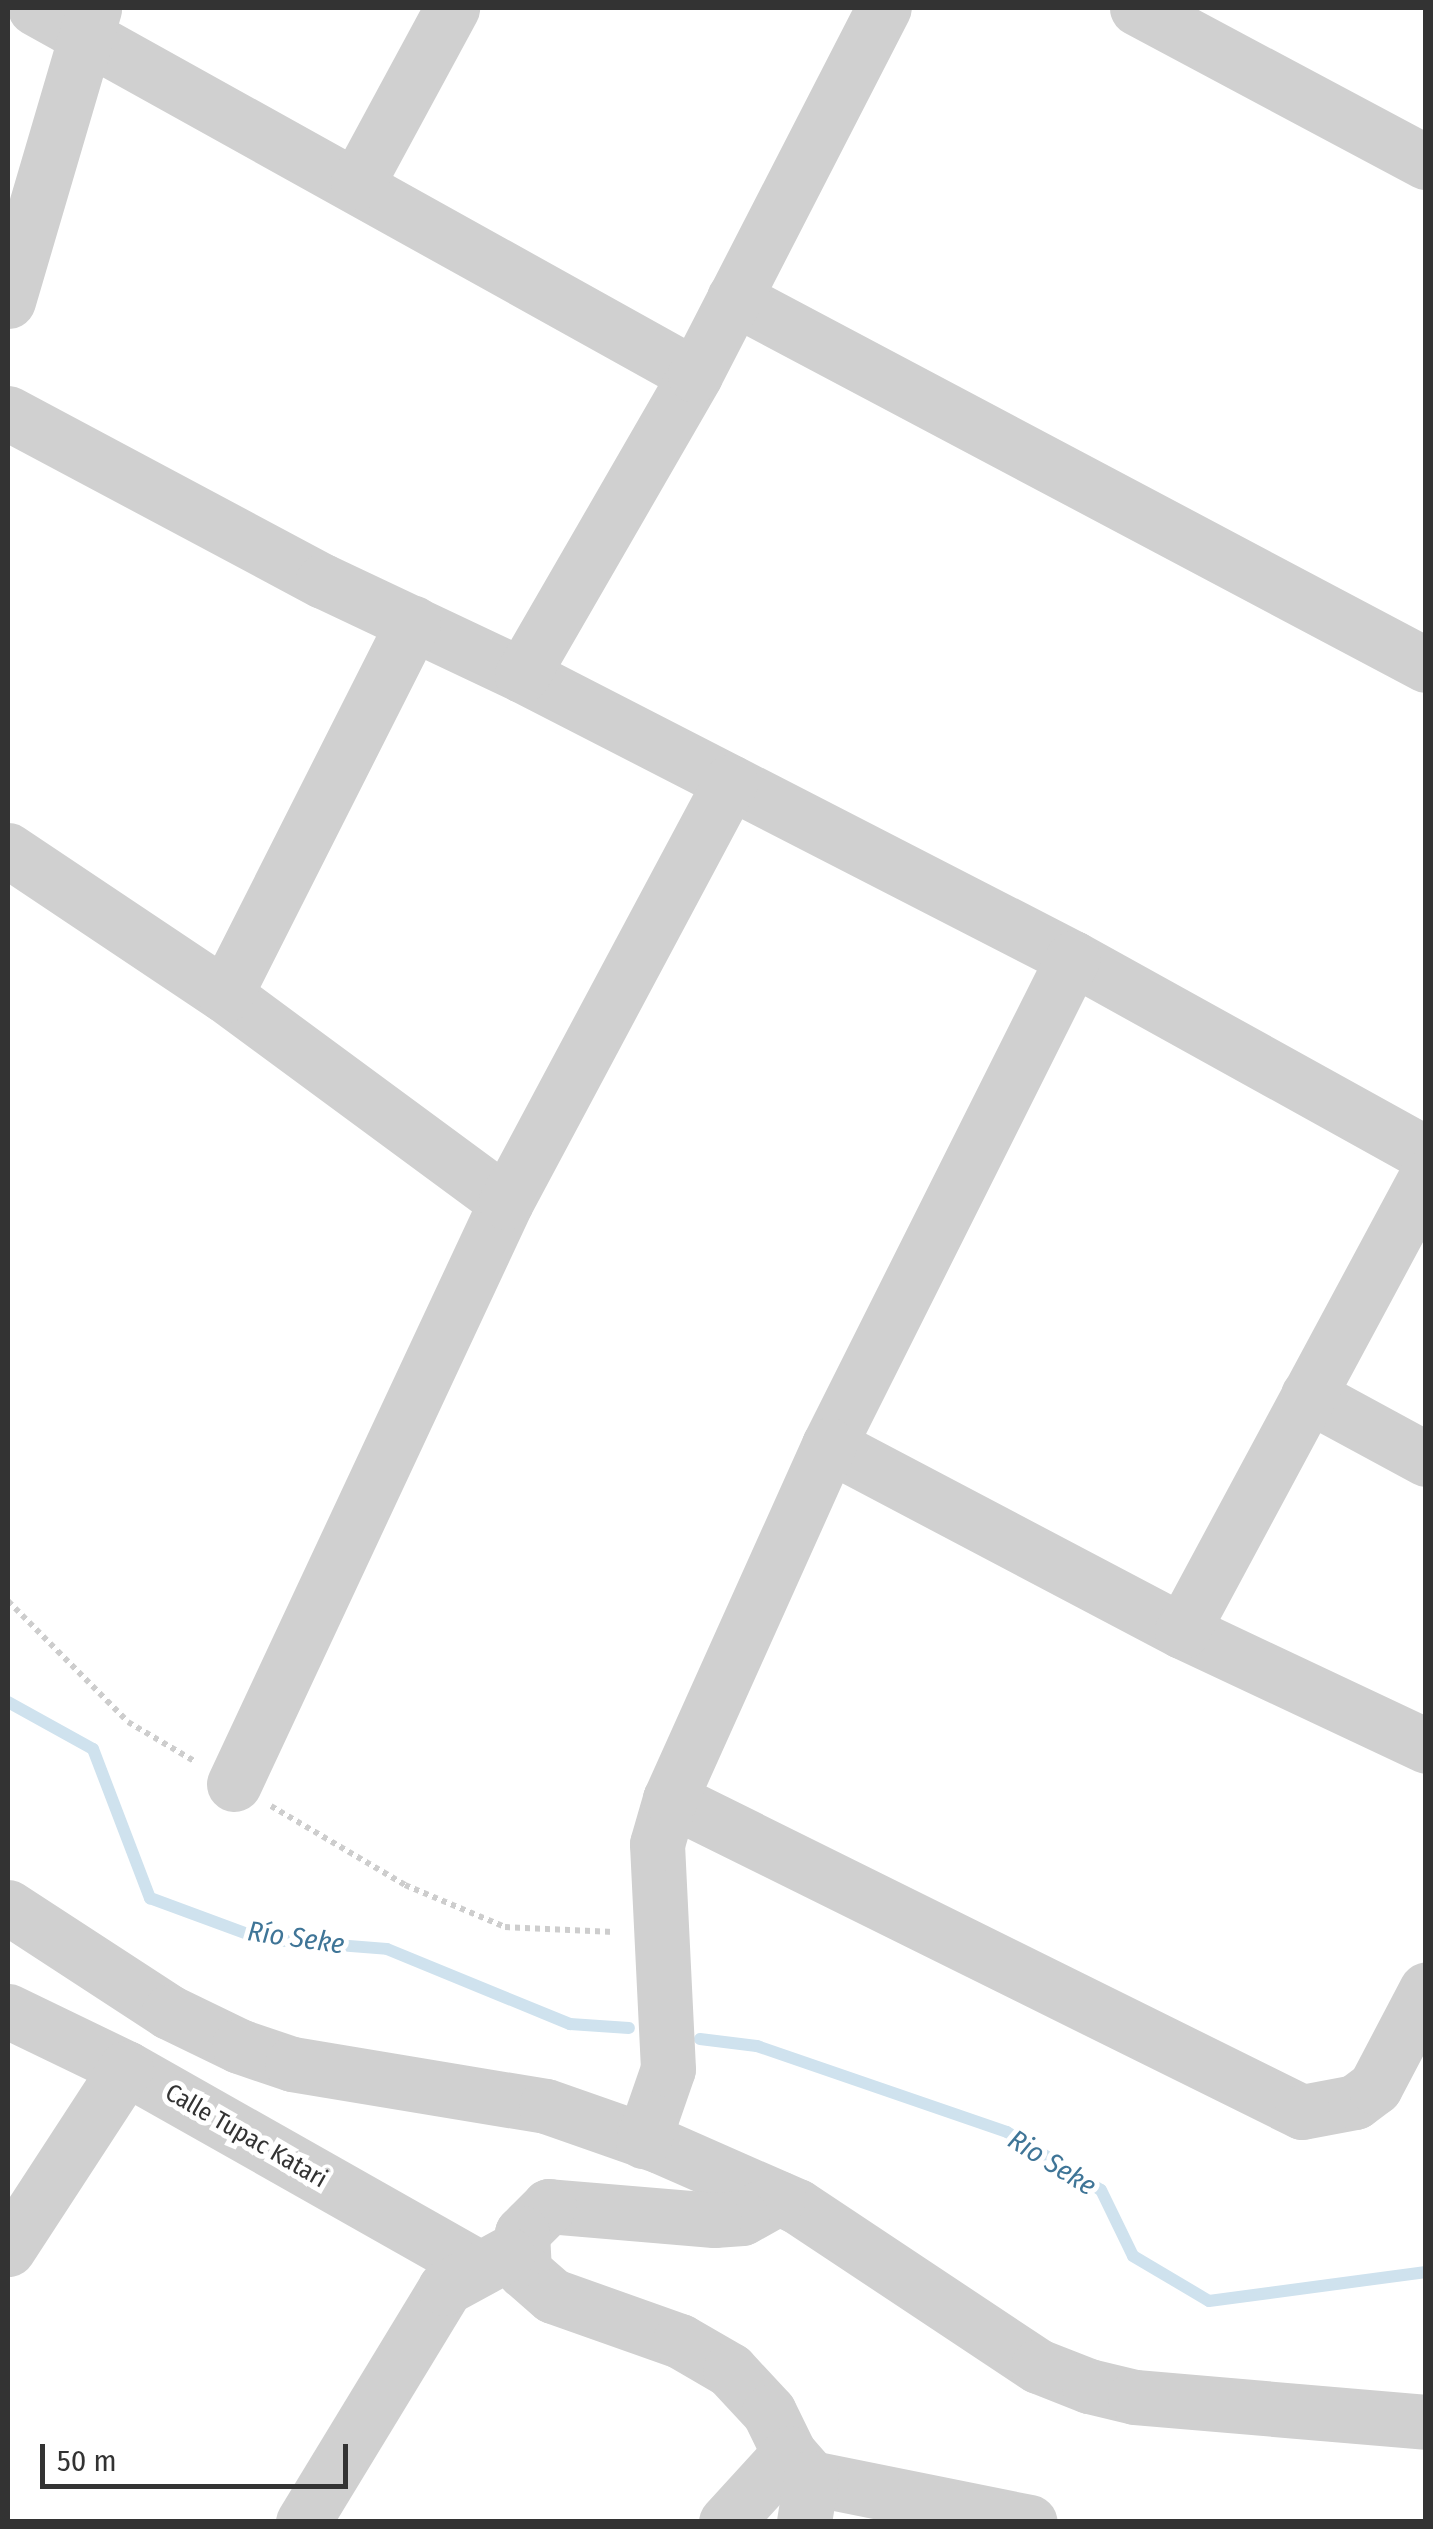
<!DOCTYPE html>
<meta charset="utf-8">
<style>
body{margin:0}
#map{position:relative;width:1433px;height:2529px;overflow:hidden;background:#fff;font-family:"Fira Sans Condensed",sans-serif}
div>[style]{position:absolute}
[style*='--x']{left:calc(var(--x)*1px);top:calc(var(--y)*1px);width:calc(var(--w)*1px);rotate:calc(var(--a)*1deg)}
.stream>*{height:12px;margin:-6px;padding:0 6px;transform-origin:6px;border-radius:6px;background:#cfe2ee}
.path>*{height:6px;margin-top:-3px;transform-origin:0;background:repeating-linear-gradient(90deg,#cdcdcd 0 5px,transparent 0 10px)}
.minor>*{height:55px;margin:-27.5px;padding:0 27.5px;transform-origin:27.5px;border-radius:27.5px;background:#d0d0d0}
span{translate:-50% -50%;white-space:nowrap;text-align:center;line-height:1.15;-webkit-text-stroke:10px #fff;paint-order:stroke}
.street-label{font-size:25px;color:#333}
.water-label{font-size:28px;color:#3f7597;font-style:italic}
.frame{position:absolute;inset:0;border:10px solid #333;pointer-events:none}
.scale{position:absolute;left:40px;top:2444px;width:308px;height:45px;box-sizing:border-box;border:5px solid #333;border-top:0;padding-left:12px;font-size:30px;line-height:35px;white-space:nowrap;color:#333;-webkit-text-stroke:8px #fff;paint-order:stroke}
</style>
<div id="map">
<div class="stream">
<i style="--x:8;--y:1702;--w:97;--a:28.9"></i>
<i style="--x:93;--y:1749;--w:160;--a:69.1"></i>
<i style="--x:150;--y:1898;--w:118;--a:20.3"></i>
<i style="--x:261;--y:1939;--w:126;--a:4.5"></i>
<i style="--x:387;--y:1949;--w:198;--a:22.3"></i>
<i style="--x:570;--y:2024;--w:59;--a:3.9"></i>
<i style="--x:700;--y:2039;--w:57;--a:7"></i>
<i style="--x:757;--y:2046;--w:264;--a:19"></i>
<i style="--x:1007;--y:2132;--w:110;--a:31.7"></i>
<i style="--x:1101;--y:2190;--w:73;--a:64.1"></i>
<i style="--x:1133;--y:2256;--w:88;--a:30.6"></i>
<i style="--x:1209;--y:2301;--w:219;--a:-7.6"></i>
</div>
<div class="path">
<i style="--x:8;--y:1601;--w:170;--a:45.2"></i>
<i style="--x:128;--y:1722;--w:79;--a:30.5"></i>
<i style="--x:271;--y:1806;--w:156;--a:30.5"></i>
<i style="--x:405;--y:1885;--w:108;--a:22.8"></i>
<i style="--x:505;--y:1927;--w:109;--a:2.6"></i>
</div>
<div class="minor">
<i style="--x:35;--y:8;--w:755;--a:29.08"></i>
<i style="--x:1137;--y:8;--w:327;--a:28.1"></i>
<i style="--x:358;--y:182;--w:198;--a:-61.6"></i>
<i style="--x:734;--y:298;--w:783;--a:27.94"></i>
<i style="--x:8;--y:301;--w:305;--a:-73.6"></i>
<i style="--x:8;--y:413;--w:357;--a:28.1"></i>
<i style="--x:323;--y:581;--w:220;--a:25.3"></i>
<i style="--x:522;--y:675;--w:619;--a:27.19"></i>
<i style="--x:1073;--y:958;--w:404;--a:29"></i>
<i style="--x:522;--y:675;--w:346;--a:-60"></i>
<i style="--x:695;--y:375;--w:413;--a:-62.8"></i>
<i style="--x:8;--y:850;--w:261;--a:33.8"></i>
<i style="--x:225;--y:995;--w:349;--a:36.4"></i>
<i style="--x:1073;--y:958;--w:545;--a:116.61"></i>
<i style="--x:829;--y:1445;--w:399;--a:27.8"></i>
<i style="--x:1182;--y:1631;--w:270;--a:25.2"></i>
<i style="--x:225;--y:995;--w:417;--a:-63.2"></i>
<i style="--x:1308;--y:1395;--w:134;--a:28.5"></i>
<i style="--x:1182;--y:1631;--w:515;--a:-61.74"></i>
<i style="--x:234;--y:1784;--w:642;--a:-64.95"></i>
<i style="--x:506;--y:1202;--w:476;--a:-61.9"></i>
<i style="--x:670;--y:1799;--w:705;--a:26.35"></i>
<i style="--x:1302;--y:2112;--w:54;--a:-10.7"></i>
<i style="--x:1355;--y:2102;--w:25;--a:-37"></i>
<i style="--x:1375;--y:2087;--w:110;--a:-62.3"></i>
<i style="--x:8;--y:1907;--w:192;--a:33.1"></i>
<i style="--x:169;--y:2012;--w:78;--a:25.9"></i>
<i style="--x:239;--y:2046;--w:56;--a:18.8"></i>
<i style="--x:292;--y:2064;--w:257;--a:9.4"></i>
<i style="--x:546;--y:2106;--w:121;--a:19.3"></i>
<i style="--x:660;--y:2146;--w:150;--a:23.7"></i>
<i style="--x:797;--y:2206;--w:289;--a:33.6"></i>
<i style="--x:1038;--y:2366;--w:55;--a:21.4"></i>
<i style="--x:1089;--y:2386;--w:47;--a:13.4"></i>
<i style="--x:1135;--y:2397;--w:292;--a:4.9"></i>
<i style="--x:8;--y:2011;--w:131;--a:25.8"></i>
<i style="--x:126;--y:2068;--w:407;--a:29.5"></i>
<i style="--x:643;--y:2141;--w:76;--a:-70.9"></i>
<i style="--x:668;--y:2069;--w:225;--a:-92.8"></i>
<i style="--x:657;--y:1844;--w:47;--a:-73.9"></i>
<i style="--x:670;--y:1799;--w:388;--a:-65.8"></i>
<i style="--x:778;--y:2198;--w:41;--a:150.9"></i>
<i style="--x:742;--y:2218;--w:28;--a:176"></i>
<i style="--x:714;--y:2220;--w:166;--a:-175.2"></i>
<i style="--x:549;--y:2206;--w:38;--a:135"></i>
<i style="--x:522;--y:2233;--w:38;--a:87"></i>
<i style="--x:524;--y:2271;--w:38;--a:41"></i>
<i style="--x:553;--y:2296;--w:135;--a:19.5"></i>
<i style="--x:680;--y:2341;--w:58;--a:30.1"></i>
<i style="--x:730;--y:2370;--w:57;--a:47.1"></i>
<i style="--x:769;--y:2412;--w:46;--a:64"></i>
<i style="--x:789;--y:2453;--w:33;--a:49"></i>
<i style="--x:811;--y:2478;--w:223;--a:11.4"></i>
<i style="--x:8;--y:2249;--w:216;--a:-56.9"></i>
<i style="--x:303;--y:2522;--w:274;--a:-58.7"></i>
<i style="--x:445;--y:2288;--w:71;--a:-28.7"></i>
<i style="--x:726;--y:2522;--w:93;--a:-47.6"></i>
<i style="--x:804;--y:2522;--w:45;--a:-81"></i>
</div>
<div class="street-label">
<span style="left:246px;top:2136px;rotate:30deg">Calle Tupac Katari</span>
</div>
<div class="water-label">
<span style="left:296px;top:1938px;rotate:8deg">Río Seke</span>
<span style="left:1052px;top:2163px;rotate:32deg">Rio Seke</span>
</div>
<div class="frame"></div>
<div class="scale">50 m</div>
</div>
